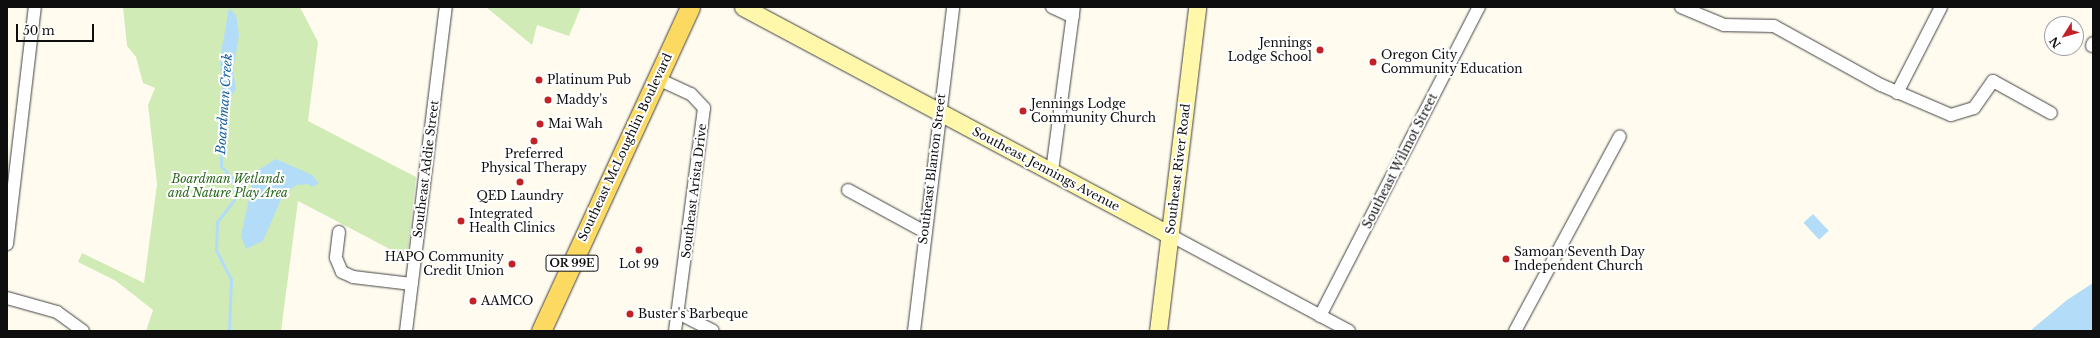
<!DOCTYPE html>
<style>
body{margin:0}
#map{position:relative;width:2100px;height:338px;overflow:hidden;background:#fffcef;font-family:"Libre Baskerville",serif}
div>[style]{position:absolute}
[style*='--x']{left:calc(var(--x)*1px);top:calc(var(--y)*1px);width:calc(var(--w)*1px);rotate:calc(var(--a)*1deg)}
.green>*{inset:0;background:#d1ebb7}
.water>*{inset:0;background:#b2dcf8;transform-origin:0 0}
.stream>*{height:3px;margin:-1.5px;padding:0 1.5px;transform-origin:1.5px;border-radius:1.5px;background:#b2dcf8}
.roads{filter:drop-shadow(0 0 1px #414141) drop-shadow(0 0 1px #414141)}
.street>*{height:12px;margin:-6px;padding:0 6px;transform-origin:6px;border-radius:6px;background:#fff}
.secondary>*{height:17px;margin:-8.5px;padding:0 8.5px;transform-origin:8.5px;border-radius:8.5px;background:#fff8aa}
.primary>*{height:19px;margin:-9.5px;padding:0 9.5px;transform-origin:9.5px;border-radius:9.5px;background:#fcda62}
.dots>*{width:11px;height:11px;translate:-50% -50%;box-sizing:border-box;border:2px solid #fff;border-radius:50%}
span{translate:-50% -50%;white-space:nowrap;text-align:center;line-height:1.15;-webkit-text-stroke:4px #fff;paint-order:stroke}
.shield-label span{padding:1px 3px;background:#fff;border:1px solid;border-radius:3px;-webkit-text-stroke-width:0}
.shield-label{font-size:11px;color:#0e0e0e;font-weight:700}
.poi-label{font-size:12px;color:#0e0e0e}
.right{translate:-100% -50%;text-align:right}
.left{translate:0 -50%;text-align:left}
.street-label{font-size:12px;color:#0e0e0e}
.park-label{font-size:12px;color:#2a681c;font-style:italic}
.water-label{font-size:13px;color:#1461a3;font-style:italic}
.frame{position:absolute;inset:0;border:8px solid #0e0e0e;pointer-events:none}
.north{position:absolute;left:2044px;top:16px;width:40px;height:40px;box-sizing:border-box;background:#fff;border:1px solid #9f9f9f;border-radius:50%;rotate:233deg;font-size:11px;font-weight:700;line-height:16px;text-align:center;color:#0e0e0e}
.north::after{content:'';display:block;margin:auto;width:14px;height:18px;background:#c22226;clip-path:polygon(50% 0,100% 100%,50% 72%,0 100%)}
.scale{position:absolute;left:16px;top:24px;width:78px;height:18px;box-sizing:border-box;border:2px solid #0e0e0e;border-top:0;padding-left:5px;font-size:12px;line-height:14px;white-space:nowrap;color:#0e0e0e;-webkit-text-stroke:3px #fff;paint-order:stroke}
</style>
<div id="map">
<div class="green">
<i style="clip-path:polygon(123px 7px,300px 7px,318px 42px,308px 121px,416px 177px,407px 258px,298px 201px,281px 331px,146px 331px,153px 310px,116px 281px,78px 262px,82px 253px,144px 283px,157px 184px,148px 105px,155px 88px,143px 83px,136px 57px,127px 46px)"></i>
<i style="clip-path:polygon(486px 7px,581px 7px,569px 36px,537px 25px,532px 45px)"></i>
</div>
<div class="water">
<i style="clip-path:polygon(229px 8px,236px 15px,239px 35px,233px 71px,236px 89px,223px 109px,220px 59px)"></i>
<i style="clip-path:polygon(276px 159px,312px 175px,319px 183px,312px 187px,308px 184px,296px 185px,282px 197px,263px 241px,246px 249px,241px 236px,255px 172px)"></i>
<i style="left:1813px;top:214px;width:23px;height:13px;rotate:47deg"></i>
<i style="clip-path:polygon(2093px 283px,2093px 331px,2030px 331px,2067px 300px)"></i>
</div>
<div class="stream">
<i style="--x:223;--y:106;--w:60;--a:91.9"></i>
<i style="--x:221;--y:166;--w:16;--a:47"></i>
<i style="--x:232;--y:178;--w:11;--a:75"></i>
<i style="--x:235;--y:189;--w:11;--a:95"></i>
<i style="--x:234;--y:200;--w:28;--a:128"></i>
<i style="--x:217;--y:222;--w:28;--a:92"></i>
<i style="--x:216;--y:250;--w:33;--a:63"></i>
<i style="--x:231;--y:279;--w:52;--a:92.2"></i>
</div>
<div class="roads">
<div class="street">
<i style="--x:1052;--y:7;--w:23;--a:25"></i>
<i style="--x:1681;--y:7;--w:47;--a:22.7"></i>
<i style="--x:1724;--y:25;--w:50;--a:1.1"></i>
<i style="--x:1774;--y:26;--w:122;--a:28.9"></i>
<i style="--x:1881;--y:85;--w:76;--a:23.2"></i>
<i style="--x:1951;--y:115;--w:24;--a:-17"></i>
<i style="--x:1974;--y:108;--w:33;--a:-55"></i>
<i style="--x:1993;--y:81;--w:66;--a:28.9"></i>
<i style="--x:2092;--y:46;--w:3;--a:-72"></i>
<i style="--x:656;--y:78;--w:38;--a:25"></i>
<i style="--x:691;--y:94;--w:19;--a:47"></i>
<i style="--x:704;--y:108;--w:225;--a:97.4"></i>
<i style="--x:1897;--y:93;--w:97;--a:-62.9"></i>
<i style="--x:1052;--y:171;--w:165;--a:-82.4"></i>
<i style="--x:848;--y:190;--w:88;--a:28.6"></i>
<i style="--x:339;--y:232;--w:26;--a:97"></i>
<i style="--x:336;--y:258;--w:15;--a:67"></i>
<i style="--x:342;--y:272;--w:12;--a:24"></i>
<i style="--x:353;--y:277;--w:59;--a:6.8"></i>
<i style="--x:1170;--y:235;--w:203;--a:28.2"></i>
<i style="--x:7;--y:244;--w:239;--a:-83.3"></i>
<i style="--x:7;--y:298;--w:52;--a:15.6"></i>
<i style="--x:57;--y:312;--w:32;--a:36"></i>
<i style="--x:678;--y:313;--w:39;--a:27"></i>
<i style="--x:1320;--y:316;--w:348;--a:-62.8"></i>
<i style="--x:406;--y:331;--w:326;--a:-83"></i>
<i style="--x:914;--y:331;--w:326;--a:-83.1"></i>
<i style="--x:1515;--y:331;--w:221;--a:-61.7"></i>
</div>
<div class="secondary">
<i style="--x:743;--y:7;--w:484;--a:28.1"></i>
<i style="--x:1158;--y:331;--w:326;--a:-83.1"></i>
</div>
<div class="primary">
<i style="--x:541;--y:331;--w:357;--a:-65.3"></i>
</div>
</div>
<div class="dots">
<i style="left:1320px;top:50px;background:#c22226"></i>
<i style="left:1373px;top:62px;background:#c22226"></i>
<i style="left:539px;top:80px;background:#c22226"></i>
<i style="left:548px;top:100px;background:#c22226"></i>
<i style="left:1023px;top:111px;background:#c22226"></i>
<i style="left:540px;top:124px;background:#c22226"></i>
<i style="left:534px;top:141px;background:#c22226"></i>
<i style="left:520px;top:182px;background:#c22226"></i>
<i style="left:461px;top:221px;background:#c22226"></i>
<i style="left:639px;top:250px;background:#c22226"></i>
<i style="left:1506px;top:259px;background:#c22226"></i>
<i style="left:512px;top:264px;background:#c22226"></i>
<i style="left:473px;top:301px;background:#c22226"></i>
<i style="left:630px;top:314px;background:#c22226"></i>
</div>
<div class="shield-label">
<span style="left:572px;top:263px">OR 99E</span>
</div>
<div class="poi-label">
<span class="right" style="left:1312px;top:50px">Jennings<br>Lodge School</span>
<span class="left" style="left:1381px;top:62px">Oregon City<br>Community Education</span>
<span class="left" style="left:547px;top:80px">Platinum Pub</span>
<span class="left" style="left:556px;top:100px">Maddy's</span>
<span class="left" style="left:1031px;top:111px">Jennings Lodge<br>Community Church</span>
<span class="left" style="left:548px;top:124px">Mai Wah</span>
<span style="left:534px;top:161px">Preferred<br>Physical Therapy</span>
<span style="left:520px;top:196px">QED Laundry</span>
<span class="left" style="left:469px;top:221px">Integrated<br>Health Clinics</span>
<span class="left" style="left:1514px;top:259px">Samoan Seventh Day<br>Independent Church</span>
<span class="right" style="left:504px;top:264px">HAPO Community<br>Credit Union</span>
<span style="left:639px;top:264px">Lot 99</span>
<span class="left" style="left:481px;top:301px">AAMCO</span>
<span class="left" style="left:638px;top:314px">Buster's Barbeque</span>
</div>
<div class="street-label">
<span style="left:625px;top:147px;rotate:-65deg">Southeast McLoughlin Boulevard</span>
<span style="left:1400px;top:161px;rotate:-63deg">Southeast Wilmot Street</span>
<span style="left:426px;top:169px;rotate:-83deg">Southeast Addie Street</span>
<span style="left:932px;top:169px;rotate:-83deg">Southeast Blanton Street</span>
<span style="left:1046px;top:169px;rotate:28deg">Southeast Jennings Avenue</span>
<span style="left:1178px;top:169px;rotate:-83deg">Southeast River Road</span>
<span style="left:694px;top:191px;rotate:-83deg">Southeast Arista Drive</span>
</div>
<div class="park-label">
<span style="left:228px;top:186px">Boardman Wetlands<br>and Nature Play Area</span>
</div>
<div class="water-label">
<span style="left:225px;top:104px;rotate:-86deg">Boardman Creek</span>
</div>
<div class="frame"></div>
<div class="north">N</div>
<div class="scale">50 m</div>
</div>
